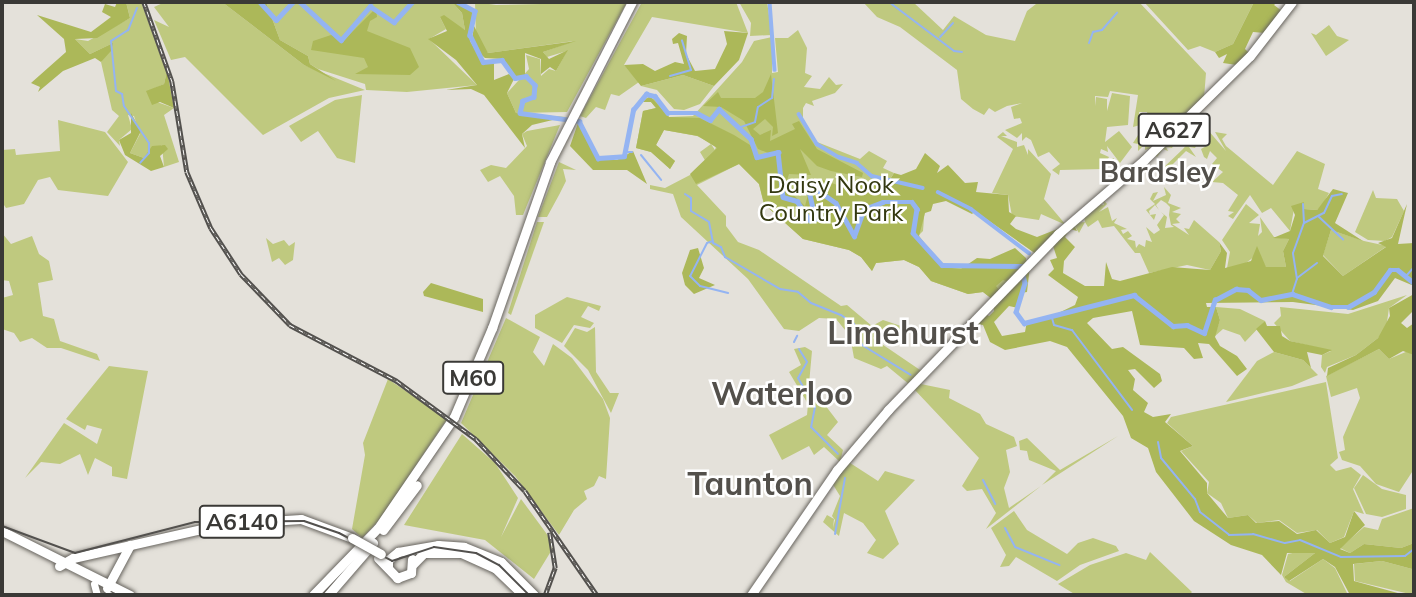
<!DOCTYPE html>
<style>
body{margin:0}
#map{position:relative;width:1416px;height:597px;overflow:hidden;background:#e4e1da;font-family:Mulish,sans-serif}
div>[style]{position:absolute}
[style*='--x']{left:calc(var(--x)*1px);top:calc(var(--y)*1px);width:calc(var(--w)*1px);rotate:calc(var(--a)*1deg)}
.green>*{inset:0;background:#bfc97f}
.forest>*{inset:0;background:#acb859}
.stream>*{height:2px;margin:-1px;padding:0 1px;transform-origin:1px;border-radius:1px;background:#94b4f2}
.canal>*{height:3.5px;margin:-1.75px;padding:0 1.75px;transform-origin:1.75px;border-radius:1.75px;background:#94b4f2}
.river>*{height:4.5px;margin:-2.25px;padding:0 2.25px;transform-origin:2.25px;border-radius:2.25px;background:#94b4f2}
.roads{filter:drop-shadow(0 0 2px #67645e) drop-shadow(0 0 2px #67645e)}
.major>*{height:7px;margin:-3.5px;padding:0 3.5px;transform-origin:3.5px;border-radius:3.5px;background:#fff}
.highway>*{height:9px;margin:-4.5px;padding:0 4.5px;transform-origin:4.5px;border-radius:4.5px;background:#fff}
.tram>*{height:2px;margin:-1px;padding:0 1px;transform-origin:1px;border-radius:1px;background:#53514e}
.rail>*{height:4.5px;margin-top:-2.25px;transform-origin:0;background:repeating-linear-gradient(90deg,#fff 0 5px,#53514e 0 10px);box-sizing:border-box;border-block:2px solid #53514e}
.bridges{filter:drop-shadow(0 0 2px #67645e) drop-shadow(0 0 2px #67645e)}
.highway-bridge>*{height:9px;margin:-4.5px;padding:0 4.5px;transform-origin:4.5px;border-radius:4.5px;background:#fff}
span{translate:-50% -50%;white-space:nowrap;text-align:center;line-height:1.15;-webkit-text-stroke:5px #fff;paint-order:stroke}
.shield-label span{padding:2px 5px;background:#fff;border:2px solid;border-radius:5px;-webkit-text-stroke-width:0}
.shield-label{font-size:23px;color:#3a3936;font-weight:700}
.park-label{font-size:24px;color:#33380f}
.quarter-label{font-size:28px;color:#53504b;font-weight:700}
.district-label{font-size:32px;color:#53504b;font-weight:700}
.frame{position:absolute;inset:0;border:4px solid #3a3936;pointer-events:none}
</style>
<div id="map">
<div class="green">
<i style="clip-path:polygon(126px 2px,141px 2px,167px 71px,164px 84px,155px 88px,157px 102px,174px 108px,164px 115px,179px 162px,164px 167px,162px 145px,144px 158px,130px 153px,140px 134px,134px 116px,128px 115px,132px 129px,119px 140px,120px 146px,107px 132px,119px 116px,112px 110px,101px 62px,111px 44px,90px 54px,75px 39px,88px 41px,130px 18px)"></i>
<i style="clip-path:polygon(165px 2px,222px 2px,304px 65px,365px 90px,329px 98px,263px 135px,185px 57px,171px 60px,154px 20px,169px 27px,154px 7px)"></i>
<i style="clip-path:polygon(266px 2px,452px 2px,462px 13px,465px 30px,440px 17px,446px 29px,429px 39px,477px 85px,407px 92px,366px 90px,365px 84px,318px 69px,310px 64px,308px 56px,280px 40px)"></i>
<i style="clip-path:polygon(475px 2px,496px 5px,627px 2px,567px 112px,516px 113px,507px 93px,529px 69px,526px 55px,540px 59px,541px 76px,549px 69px,556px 71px,567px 51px,547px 57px,543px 52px,574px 41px,488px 53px,476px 38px)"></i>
<i style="clip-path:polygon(642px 2px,736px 2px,748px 33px,652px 17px,624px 65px,639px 82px,619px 96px,611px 94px,605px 110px,596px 107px,586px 118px,580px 116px)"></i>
<i style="clip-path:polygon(739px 2px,767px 2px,772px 35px,750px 36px,751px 23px)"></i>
<i style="clip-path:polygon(863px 2px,913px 2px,943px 30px,954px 16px,986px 35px,1015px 41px,1027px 11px,1036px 4px,1139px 2px,1206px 73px,1204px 98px,1182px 119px,1177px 114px,1153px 141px,1144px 134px,1151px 148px,1145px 150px,1145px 144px,1138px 151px,1138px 144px,1133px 143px,1140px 132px,1150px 130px,1147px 112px,1139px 112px,1140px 125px,1133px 127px,1138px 95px,1110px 91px,1108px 97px,1095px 96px,1095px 106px,1096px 97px,1107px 99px,1107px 111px,1112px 93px,1130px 96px,1128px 125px,1107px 127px,1105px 142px,1119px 131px,1132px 147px,1120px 163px,1107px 146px,1108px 152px,1101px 149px,1100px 153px,1109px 157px,1107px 161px,1114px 158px,1114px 159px,1108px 166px,1102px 164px,1102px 169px,1060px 170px,1059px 175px,1052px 170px,1060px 164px,1049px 152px,1038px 157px,1031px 140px,1026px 137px,1022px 141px,1022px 133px,1017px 138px,1005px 130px,1022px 123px,1020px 118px,1014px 119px,1011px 107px,1022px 103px,1007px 106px,995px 112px,989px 108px,984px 115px,973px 109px,961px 99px,957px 70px,900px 27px,877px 17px)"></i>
<i style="clip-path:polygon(1144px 2px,1254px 2px,1233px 44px,1215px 52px,1200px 46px,1188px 50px)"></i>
<i style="clip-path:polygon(1329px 25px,1337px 36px,1349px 40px,1326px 56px,1311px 33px,1316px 35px)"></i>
<i style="clip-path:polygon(798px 30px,807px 48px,805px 73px,812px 76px,804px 87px,820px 89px,829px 77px,836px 85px,843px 84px,835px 93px,812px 101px,814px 106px,806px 103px,803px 108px,803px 120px,817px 142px,860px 159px,869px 151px,887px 161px,883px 168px,894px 173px,890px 179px,925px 205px,923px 231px,915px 239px,943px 267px,1020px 270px,992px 299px,983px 292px,968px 294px,931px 281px,919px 267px,904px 260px,876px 263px,872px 271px,861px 257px,849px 250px,803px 239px,764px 204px,759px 184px,739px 164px,697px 185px,726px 216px,726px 226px,738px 242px,759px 250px,841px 306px,847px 305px,872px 326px,883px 320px,907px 328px,903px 340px,884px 328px,873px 338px,923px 372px,910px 385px,887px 366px,881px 369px,854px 358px,850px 336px,836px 319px,819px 318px,799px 331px,784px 329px,748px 279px,681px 217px,673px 194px,650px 189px,650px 185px,665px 188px,690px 175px,706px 162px,700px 152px,711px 144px,715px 150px,716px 146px,697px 136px,664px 130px,656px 145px,675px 161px,670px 169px,651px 152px,636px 148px,643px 111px,656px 108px,651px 102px,643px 102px,644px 97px,655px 99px,669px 117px,693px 116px,742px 62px,754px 41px,772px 37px,772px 73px,778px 72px,775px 38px,788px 38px)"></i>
<i style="clip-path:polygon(683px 75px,714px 86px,700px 104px,684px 110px,674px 109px,657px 90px,641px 86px)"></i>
<i style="clip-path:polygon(362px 95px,355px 163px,337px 158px,318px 131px,301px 142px,289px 126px,335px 100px)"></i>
<i style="clip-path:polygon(1195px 115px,1226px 151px,1215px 132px,1227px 134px,1222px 139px,1226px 146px,1273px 185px,1297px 151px,1325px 164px,1318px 189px,1329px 193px,1324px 202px,1317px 210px,1304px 209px,1304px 202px,1294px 209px,1290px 231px,1271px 208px,1262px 213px,1250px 195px,1233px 219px,1228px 216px,1234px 212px,1228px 211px,1238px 195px,1223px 183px,1212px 182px,1223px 172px,1212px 164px,1217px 158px,1210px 151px,1207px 159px,1204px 157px,1201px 149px,1208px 145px,1201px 137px,1195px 148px,1189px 147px,1196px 157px,1186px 151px,1161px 176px,1156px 167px,1162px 169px,1183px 149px,1188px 143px,1184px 139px,1192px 144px,1197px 136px,1181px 131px,1172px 148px,1166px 147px,1168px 151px,1163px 149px,1157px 157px,1154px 154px)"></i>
<i style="clip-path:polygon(58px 120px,105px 132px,128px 162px,108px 196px,58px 190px,50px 177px,38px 180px,24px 204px,6px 208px,2px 202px,2px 150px,15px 149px,16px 155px,60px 151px)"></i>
<i style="clip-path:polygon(560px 125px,523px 215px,516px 215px,514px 196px,500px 176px,488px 182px,480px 170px,491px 165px,506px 168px,527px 146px,522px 134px,527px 131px)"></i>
<i style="clip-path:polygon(1003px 132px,1007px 136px,1001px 136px,1017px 142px,1017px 147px,1024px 145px,1028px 155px,1028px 149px,1051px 174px,1044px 199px,1066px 225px,1041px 214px,1039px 220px,1012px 216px,1008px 195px,992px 193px,1013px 149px,997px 137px)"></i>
<i style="clip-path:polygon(559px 162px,576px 170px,563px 169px,566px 181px,559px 195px,547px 217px,538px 217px)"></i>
<i style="clip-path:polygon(1164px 187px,1171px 195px,1168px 203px,1181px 208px,1172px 212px,1181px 214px,1176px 219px,1180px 223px,1172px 224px,1189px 235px,1184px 228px,1189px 229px,1194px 220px,1219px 242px,1221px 251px,1210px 270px,1187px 265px,1149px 273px,1140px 253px,1135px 253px,1114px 226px,1102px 228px,1098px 220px,1088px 227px,1085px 222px,1079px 233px,1073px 223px,1085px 222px,1084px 216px,1096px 203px,1104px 205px,1102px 198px,1107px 204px,1099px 212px,1108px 207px,1112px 221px,1117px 218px,1114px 223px,1127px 229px,1121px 230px,1123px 234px,1128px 231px,1132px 236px,1127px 239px,1135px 241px,1136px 248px,1139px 244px,1145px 247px,1146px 240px,1152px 242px,1146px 227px,1154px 234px,1160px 230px,1157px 225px,1164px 215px,1161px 212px,1167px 217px,1165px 228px,1174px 227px,1171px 225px,1169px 215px,1170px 207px,1166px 203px,1161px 200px,1156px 205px,1159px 210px,1155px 205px,1149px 211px,1150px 215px,1156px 214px,1154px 220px,1146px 210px,1155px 204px,1150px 199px,1153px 193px,1158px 192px,1153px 201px,1166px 195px)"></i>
<i style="clip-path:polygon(1373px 190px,1376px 198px,1397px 199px,1404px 211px,1392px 237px,1385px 241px,1368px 240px,1355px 232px)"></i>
<i style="clip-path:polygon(1246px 204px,1259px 215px,1249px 223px,1260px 224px,1258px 236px,1262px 232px,1260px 217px,1274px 237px,1289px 239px,1283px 251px,1286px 267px,1266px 268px,1259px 253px,1242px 266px,1227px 268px,1230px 252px,1222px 240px)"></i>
<i style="clip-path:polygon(537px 222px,544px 222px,511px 315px,508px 313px)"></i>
<i style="clip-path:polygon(1331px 230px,1364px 241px,1387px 246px,1343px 276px,1323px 255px)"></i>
<i style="clip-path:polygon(2px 233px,11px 244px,32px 236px,39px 254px,49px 261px,53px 280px,38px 283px,43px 316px,54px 319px,60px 341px,97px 354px,100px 361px,61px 348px,47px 348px,32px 338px,20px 342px,14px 333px,2px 329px,2px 298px,13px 295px,9px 281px,2px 280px)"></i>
<i style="clip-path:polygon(266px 238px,273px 244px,284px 240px,289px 246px,295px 242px,293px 260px,285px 265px,279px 258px,272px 262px)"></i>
<i style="clip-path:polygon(1407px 295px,1389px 308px,1386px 329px,1378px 338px,1356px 355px,1327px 367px,1325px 373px,1321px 367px,1322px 355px,1331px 351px,1290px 341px,1274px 323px,1281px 316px,1280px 307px,1348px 314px)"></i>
<i style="clip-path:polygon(567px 297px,601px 306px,599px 311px,588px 306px,581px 317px,594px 323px,590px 328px,574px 325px,562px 343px,535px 328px,535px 315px)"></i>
<i style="clip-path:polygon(1216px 307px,1240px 309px,1265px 321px,1245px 342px,1240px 335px,1223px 329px,1214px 337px,1220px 320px)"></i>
<i style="clip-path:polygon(506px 318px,540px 337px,533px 352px,544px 366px,553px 344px,572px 358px,603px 399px,610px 418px,606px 479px,599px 476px,594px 486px,584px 491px,587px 499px,574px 510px,559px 535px,515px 476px,461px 423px)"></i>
<i style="clip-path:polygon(595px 327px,596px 372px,610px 393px,619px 393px,611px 413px,588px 370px,564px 346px,575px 328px,587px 332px)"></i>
<i style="clip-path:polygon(805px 347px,812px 351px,809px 384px,838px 422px,827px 435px,843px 450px,840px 462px,824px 447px,814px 455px,809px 446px,782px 460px,769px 435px,807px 415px,808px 404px,789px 372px,801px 365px,794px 349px)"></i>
<i style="clip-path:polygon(1379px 349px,1389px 359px,1408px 351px,1414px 355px,1414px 469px,1399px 492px,1376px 484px,1360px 466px,1342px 460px,1339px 452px,1345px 450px,1343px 437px,1360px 398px,1357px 388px,1331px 397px,1326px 376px)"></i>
<i style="clip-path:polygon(1274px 352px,1303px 360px,1318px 375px,1292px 386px,1226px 402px,1257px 361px)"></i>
<i style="clip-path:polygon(109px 366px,148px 371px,127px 479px,112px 476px,112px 467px,95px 458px,88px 475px,80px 454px,60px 464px,41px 462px,25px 478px,64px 423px,97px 444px,102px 429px,87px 425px,85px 430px,66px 419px)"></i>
<i style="clip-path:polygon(388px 379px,447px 419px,380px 519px,362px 538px,352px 529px,365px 455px,363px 443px)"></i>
<i style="clip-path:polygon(1326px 382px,1338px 458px,1330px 465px,1336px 471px,1351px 467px,1361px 475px,1353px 489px,1364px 514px,1354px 511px,1344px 537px,1330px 543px,1317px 530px,1297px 533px,1279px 520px,1257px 523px,1248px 515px,1228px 518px,1221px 503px,1207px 493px,1209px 482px,1181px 451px,1193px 446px,1167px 423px,1171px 417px)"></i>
<i style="clip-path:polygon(916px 383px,950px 390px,949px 398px,980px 414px,986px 424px,1014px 437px,1017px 446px,1006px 450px,1010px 472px,1004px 488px,1009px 508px,1041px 486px,986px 529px,996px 513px,982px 489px,967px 491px,962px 486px,979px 458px,913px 388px)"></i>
<i style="clip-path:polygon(462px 434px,495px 463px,518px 498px,501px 537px,521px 499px,549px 537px,553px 548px,534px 579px,485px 540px,404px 525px)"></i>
<i style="clip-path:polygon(1118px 436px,1042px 485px,1056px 471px,1029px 460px,1027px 451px,1020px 450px,1019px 441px,1027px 438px,1060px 470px)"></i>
<i style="clip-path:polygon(847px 461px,878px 481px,885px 471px,915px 480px,885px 511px,899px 544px,883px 559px,867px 553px,876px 540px,863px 523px,844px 513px,839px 536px,823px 522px,827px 515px,834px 519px,833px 528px,835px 520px,832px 516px,840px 496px,832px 483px)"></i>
<i style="clip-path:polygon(1363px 475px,1382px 489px,1406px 495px,1406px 509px,1382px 517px,1366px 514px,1354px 488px)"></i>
<i style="clip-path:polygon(1414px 508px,1414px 543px,1401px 548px,1364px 544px,1350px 553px,1340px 548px,1364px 527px,1378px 530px,1382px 519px)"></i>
<i style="clip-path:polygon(1014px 511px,1027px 530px,1067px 554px,1078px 543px,1093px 538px,1116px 546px,1119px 551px,1080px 565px,1057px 581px,1016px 557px,1009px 566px,1000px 567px,1006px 555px,991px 528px)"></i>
<i style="clip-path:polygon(1306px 550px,1315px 553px,1284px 577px,1290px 581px,1323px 559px,1335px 568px,1348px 595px,1308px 595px,1286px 582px,1282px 575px,1288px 554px)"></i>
<i style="clip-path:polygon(1150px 552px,1192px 592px,1189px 595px,1076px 595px,1058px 584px,1090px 565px,1126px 553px,1146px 560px)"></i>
<i style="clip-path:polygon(1382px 561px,1412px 569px,1414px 565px,1414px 595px,1355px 581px,1354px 564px)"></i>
</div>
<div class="forest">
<i style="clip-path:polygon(117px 2px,126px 2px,130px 18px,97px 38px,75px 39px,90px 54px,113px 43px,111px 51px,101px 62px,95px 58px,63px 71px,38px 92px,40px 87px,31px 83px,66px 52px,64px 39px,37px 15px,91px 32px,111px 17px,102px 12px,105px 4px,115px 7px)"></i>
<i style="clip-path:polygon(222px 2px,266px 2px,280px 40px,308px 56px,310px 64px,336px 81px,304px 65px)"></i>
<i style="clip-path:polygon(452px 2px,474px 11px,470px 41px,483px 63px,494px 63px,494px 80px,509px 74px,514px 79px,507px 93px,516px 113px,565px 117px,532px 125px,522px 134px,525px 148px,484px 95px,471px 89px,446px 90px,477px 85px,456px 60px,428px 39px,447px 31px,440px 17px,444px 15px,465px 30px,462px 13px)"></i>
<i style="clip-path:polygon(1254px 2px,1277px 2px,1274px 5px,1282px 11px,1265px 33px,1253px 32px,1245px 49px,1249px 53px,1237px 65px,1223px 63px,1227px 54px,1219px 58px,1215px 52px,1233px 44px)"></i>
<i style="clip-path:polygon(376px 8px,377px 17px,370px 21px,367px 31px,410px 48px,419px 67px,410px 75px,355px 74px,368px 67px,364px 58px,311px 50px,313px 41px,331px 35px,344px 40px)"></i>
<i style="clip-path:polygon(474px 26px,488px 53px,576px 41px,543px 52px,549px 59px,568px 50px,556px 71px,550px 67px,541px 74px,541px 59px,525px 53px,525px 75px,517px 78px,502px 59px,485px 58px,477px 51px,472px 40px)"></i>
<i style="clip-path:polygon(724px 31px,748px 33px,739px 60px,714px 86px,683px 75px,641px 86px,624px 65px,643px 64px,655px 71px,675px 62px,684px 64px,678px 43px,673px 44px,672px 39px,679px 33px,687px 36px,686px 54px,695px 71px,715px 69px,727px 44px)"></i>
<i style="clip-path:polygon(167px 71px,174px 108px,160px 102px,152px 105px,146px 91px,164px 84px)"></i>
<i style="clip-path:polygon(771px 74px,778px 133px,772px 136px,773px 127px,765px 119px,753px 129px,760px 135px,771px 130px,770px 141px,795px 129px,792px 124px,799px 121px,817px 149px,863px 173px,862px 177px,831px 171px,817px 166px,800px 149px,811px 175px,789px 174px,785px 187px,805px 206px,811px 183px,817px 178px,849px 189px,855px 180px,887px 184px,894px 173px,901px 175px,916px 169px,925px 153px,940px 166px,937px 173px,948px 165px,965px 183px,978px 182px,976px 192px,1008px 195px,1009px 212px,1016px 216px,1010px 224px,1016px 229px,1037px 237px,1060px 228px,1036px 254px,975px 211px,972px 214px,946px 201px,933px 204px,931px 211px,925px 213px,919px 236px,943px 267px,961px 269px,977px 258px,990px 259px,1015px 248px,1026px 258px,1027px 264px,1009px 282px,1003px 280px,996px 286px,1000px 291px,992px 299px,983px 292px,968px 294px,931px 281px,919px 267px,904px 260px,876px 263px,872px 271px,861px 257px,849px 250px,803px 239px,764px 204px,759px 184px,739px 164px,696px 184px,690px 174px,717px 148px,698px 136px,664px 130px,656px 145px,675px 161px,670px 169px,651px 152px,636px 148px,643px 111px,656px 108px,651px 102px,643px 102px,650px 96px,669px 117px,700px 118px,734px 135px,750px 145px,756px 157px,765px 158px,768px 153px,758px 149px,744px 121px,721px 107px,703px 106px,718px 92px,721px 98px,755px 98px,763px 92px)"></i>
<i style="clip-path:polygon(131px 113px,141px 131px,130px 153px,144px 158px,152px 146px,165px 145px,168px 149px,160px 156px,164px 167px,151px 171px,125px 155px,119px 140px,131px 133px)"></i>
<i style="clip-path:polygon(578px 123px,598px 160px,617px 160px,633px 151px,647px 184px,627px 170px,593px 170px,570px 146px)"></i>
<i style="clip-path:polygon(1333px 189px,1348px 193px,1335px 223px,1363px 241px,1331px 230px,1323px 256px,1343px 276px,1386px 247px,1378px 243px,1392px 238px,1407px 204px,1398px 244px,1414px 243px,1414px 286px,1395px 278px,1378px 301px,1353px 310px,1293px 302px,1206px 303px,1207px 307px,1216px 307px,1220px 320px,1215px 337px,1220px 346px,1237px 356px,1247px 369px,1237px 376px,1209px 344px,1198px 343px,1203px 358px,1194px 359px,1184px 348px,1140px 345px,1132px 311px,1093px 318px,1087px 323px,1112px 349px,1123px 347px,1160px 374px,1162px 381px,1154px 388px,1135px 369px,1128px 370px,1135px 379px,1133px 390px,1148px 403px,1144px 412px,1153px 417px,1171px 414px,1165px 422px,1193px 446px,1180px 451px,1207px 483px,1207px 493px,1228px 518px,1248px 515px,1256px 523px,1279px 521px,1297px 534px,1316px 530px,1330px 543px,1345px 537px,1354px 511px,1365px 525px,1340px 549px,1350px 553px,1364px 544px,1401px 548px,1414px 543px,1412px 569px,1382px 561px,1353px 564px,1354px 581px,1405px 595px,1350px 595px,1335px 567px,1323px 559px,1289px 581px,1284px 577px,1315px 553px,1287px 553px,1281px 575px,1262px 555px,1231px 545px,1194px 521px,1156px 472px,1148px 448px,1131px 438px,1123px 416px,1067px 347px,1050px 341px,1005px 350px,990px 342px,983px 325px,976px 324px,984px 313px,989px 316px,994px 311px,993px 304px,1030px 266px,1027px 292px,1021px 293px,1018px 308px,1009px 306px,994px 322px,1002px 336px,1025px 332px,1027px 321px,1050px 317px,1075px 305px,1078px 297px,1048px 275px,1054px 269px,1050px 260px,1057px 258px,1052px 243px,1073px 223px,1077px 231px,1070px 229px,1065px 237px,1075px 247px,1064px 261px,1063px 273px,1085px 286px,1104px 286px,1106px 262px,1112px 279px,1120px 281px,1172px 267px,1210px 270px,1221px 251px,1219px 242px,1227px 253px,1225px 268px,1251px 261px,1257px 246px,1266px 267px,1286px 267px,1283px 251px,1289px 239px,1273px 238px,1290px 231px,1295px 215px,1291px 206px,1304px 202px,1304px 209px,1317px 210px)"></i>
<i style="clip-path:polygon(698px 248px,704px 268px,699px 278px,715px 285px,694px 294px,685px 285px,682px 273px,690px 250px)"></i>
<i style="clip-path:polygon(431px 283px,483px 299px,483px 312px,424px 296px,423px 292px)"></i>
<i style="clip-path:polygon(1414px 294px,1414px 310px,1401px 323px,1407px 328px,1414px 323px,1414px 355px,1403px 351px,1389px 359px,1379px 349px,1327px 376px,1328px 368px,1356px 355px,1378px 338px,1390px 316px,1389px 308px)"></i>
<i style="clip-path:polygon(1265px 321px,1267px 326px,1280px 326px,1282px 336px,1290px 341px,1332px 350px,1322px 355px,1307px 352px,1311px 368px,1303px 360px,1274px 352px,1256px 329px)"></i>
</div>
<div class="stream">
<i style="--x:889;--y:2;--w:81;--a:37"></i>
<i style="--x:954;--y:51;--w:8;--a:7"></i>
<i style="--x:137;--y:8;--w:24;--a:112"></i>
<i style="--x:128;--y:30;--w:20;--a:147"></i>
<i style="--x:111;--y:41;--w:50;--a:84.3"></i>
<i style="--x:116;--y:91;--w:7;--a:27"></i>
<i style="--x:122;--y:94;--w:12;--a:81"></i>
<i style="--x:124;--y:106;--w:45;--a:56"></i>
<i style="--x:149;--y:143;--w:10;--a:90"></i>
<i style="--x:149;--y:153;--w:13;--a:132"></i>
<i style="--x:940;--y:37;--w:19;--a:-47"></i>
<i style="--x:1089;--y:43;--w:12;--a:-70"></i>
<i style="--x:1093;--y:32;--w:9;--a:-13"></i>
<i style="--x:1102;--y:30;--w:23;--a:-49"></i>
<i style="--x:670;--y:76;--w:22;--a:-16"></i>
<i style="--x:691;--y:70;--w:31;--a:-107"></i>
<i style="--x:738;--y:128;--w:18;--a:-19"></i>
<i style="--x:755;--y:122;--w:15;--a:-79"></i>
<i style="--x:758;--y:107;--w:17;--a:-33"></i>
<i style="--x:772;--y:98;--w:19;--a:-84"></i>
<i style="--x:627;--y:152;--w:5;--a:0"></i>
<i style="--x:641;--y:155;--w:32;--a:51"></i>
<i style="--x:685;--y:194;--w:7;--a:34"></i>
<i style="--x:691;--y:198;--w:13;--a:90"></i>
<i style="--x:691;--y:211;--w:21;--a:31"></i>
<i style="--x:709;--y:222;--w:21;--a:79"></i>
<i style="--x:713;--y:243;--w:9;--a:27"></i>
<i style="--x:721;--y:247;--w:11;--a:68"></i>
<i style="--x:725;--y:257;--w:64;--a:30.2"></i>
<i style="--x:780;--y:289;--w:18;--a:9"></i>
<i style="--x:798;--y:292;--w:17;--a:40"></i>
<i style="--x:811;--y:303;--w:32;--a:22"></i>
<i style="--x:841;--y:315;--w:16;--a:35"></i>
<i style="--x:854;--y:324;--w:22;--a:69"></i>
<i style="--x:862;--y:345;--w:57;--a:31.5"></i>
<i style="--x:1303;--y:204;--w:19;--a:87"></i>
<i style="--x:1319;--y:217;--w:33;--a:43"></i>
<i style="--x:713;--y:241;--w:6;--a:162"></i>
<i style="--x:707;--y:243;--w:37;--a:117"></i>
<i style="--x:690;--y:276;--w:14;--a:45"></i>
<i style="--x:700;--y:286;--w:29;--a:14"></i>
<i style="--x:1406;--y:276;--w:12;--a:-48"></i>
<i style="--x:1297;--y:278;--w:25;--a:-37"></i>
<i style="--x:1292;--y:294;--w:16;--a:-72"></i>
<i style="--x:1297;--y:279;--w:26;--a:-99"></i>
<i style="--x:1293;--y:253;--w:32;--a:-70"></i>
<i style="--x:1304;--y:223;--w:22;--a:-27"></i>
<i style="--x:1324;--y:213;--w:19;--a:-65"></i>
<i style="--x:1332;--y:196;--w:10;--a:-11"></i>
<i style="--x:1052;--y:318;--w:7;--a:74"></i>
<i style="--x:1054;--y:325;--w:19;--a:16"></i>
<i style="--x:1072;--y:330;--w:100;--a:53.1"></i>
<i style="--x:794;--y:342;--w:7;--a:-63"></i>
<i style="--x:799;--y:349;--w:15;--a:58"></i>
<i style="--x:807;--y:362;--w:18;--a:119"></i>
<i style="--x:798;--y:378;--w:34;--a:60"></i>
<i style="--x:815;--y:407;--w:20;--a:101"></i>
<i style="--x:811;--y:427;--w:38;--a:45"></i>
<i style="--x:1158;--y:442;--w:16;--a:79"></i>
<i style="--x:1161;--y:458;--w:53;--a:50.3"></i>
<i style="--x:1195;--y:499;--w:14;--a:69"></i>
<i style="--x:1200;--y:512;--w:37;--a:38"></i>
<i style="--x:1229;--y:535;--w:24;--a:-2"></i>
<i style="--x:1253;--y:534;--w:33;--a:16"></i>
<i style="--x:1285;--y:543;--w:15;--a:-11"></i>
<i style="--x:1300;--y:540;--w:44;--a:22.5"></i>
<i style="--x:1341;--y:557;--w:64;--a:-0.9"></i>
<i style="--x:1405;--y:556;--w:11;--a:-38"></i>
<i style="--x:983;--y:480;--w:27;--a:63"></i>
<i style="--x:1005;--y:528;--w:21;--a:62"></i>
<i style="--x:1015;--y:547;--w:48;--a:22.2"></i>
<i style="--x:835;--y:534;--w:57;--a:-79.9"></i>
</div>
<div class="canal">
<i style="--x:770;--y:2;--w:68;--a:85.8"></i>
<i style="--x:799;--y:114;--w:35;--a:59"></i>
<i style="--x:817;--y:144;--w:26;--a:31"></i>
<i style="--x:839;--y:157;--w:19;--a:18"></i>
<i style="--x:857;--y:163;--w:20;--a:41"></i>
<i style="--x:872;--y:176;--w:52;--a:13.2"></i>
<i style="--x:938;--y:192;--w:37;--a:27"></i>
<i style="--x:971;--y:209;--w:73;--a:37.2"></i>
</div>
<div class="river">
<i style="--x:260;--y:2;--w:24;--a:48"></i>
<i style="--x:276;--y:20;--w:25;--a:-47"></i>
<i style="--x:300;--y:2;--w:56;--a:42.8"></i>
<i style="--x:341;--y:40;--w:45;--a:-49.5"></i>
<i style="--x:370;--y:6;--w:29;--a:34"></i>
<i style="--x:394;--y:22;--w:27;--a:-48"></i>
<i style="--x:458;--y:2;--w:19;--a:28"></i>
<i style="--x:475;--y:11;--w:25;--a:102"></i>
<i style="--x:470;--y:35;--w:30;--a:64"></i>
<i style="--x:483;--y:62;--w:19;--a:-6"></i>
<i style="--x:502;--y:60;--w:22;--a:54"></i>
<i style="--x:515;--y:78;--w:11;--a:-10"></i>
<i style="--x:526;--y:76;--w:13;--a:45"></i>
<i style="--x:535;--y:85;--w:12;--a:95"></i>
<i style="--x:534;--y:97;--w:12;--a:160"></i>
<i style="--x:523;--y:101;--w:12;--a:104"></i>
<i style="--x:520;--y:113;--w:60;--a:7.7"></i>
<i style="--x:579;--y:121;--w:42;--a:62.8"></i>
<i style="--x:598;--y:158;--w:26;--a:-4"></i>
<i style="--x:624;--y:156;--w:47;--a:-78.9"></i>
<i style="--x:633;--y:110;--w:21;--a:-51"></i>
<i style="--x:646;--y:94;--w:9;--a:13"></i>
<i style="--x:655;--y:96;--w:21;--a:53"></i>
<i style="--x:668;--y:113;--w:29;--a:0"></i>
<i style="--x:697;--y:113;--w:15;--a:28"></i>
<i style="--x:710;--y:120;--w:14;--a:-51"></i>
<i style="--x:719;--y:109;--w:44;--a:43.2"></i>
<i style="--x:751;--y:139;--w:19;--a:72"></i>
<i style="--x:757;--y:157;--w:22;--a:-13"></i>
<i style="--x:778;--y:152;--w:45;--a:83.7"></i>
<i style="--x:783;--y:197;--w:15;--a:16"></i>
<i style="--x:797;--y:201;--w:23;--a:56"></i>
<i style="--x:810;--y:220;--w:5;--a:-11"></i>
<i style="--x:815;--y:219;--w:27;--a:-103"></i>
<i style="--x:809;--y:193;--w:8;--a:-30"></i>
<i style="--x:816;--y:189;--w:24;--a:35"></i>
<i style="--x:836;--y:203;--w:38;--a:61"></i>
<i style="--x:854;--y:236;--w:29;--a:-70"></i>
<i style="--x:864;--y:209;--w:20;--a:-20"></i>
<i style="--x:883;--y:202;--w:29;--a:0"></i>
<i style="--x:912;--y:202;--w:9;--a:54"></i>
<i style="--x:917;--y:209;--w:24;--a:99"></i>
<i style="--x:913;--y:233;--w:43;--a:47.8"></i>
<i style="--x:942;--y:265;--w:79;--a:0.7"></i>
<i style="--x:1021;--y:266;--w:17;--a:77"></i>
<i style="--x:1025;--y:283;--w:30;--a:107"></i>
<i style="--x:1016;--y:312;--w:14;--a:54"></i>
<i style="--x:1024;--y:323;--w:114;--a:-14.3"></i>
<i style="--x:1134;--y:295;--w:50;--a:38.5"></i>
<i style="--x:1173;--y:326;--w:14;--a:-4"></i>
<i style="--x:1187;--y:325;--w:19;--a:25"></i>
<i style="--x:1204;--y:333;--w:35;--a:-72"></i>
<i style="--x:1215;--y:300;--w:24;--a:-28"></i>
<i style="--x:1236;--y:289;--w:12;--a:5"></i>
<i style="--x:1248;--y:290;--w:16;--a:38"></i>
<i style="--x:1261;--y:300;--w:32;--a:-11"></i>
<i style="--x:1292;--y:294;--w:41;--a:18.4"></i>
<i style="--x:1331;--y:307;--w:17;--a:0"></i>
<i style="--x:1348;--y:307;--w:30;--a:-30"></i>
<i style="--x:1374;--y:292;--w:27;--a:-54"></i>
<i style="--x:1390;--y:270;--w:8;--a:0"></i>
<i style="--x:1398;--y:270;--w:21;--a:39"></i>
</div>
<div class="roads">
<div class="major">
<i style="--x:94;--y:584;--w:11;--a:75"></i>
<i style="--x:108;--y:595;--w:1;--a:0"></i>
</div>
<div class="highway">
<i style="--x:383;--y:530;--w:56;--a:-52.9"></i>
<i style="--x:2;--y:531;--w:143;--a:26.6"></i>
<i style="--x:378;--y:558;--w:28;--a:46"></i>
<i style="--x:397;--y:578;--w:15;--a:-20"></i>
<i style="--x:411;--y:573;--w:14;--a:-86"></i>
<i style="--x:413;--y:564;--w:16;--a:-45"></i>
<i style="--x:424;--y:553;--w:37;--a:0"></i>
<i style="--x:461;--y:553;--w:37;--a:24"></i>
<i style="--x:495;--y:568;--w:39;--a:44"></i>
<i style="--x:59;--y:566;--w:16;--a:-30"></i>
<i style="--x:73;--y:558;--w:155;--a:-12.7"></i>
<i style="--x:224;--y:524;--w:77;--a:-3.7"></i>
<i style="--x:301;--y:519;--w:54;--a:20.4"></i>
<i style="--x:388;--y:568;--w:8;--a:-90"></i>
<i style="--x:388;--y:560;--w:13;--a:-39"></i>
<i style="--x:398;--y:552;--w:41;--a:-9.9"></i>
<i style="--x:438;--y:545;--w:26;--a:4"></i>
<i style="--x:464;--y:547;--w:40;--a:22"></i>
<i style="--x:501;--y:562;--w:47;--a:45"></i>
<i style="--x:107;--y:588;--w:49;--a:-61.9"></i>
<i style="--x:313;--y:595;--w:93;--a:-45.9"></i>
<i style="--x:378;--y:528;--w:135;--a:-55.6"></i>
<i style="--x:454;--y:417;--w:97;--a:-66.9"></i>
<i style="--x:492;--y:328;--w:176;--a:-70.7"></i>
<i style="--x:550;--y:162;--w:180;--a:-62.9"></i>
<i style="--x:328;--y:595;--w:69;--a:-49.1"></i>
<i style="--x:751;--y:595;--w:152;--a:-55.5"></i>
<i style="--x:837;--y:470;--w:79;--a:-49.6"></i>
<i style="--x:888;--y:410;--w:245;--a:-46"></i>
<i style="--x:1058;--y:234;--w:113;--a:-40.7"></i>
<i style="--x:1144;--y:160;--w:148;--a:-44.5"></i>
<i style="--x:1250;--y:56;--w:68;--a:-52.1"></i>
</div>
</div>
<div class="tram">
<i style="--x:2;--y:526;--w:78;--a:20.3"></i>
<i style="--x:75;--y:553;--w:124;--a:-14.5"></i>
<i style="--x:195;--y:522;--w:109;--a:-0.5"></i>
<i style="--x:304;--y:521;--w:37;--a:19"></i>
<i style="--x:339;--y:533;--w:60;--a:27.8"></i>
<i style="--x:392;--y:561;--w:44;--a:-18.4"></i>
<i style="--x:434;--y:547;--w:42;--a:8.1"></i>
<i style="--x:476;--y:553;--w:26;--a:28"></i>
<i style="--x:499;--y:565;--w:42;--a:45"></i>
</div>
<div class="rail">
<i style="--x:144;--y:2;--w:84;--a:70.5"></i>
<i style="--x:172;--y:81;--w:92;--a:80.6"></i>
<i style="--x:187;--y:172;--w:61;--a:66.8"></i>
<i style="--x:211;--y:228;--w:55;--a:56.9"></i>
<i style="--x:241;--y:274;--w:71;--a:46.1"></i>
<i style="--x:290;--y:325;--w:121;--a:27.6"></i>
<i style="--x:397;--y:381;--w:98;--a:36.3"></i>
<i style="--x:476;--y:439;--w:71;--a:46.7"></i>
<i style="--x:525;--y:491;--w:126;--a:55.3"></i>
<i style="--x:545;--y:595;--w:29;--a:-70"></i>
<i style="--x:555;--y:568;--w:36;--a:-99"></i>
</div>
<div class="bridges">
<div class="highway-bridge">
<i style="--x:352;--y:538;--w:33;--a:29"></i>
</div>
</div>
<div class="shield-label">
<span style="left:1174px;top:130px">A627</span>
<span style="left:473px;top:378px">M60</span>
<span style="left:242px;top:522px">A6140</span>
</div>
<div class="park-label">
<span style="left:831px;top:199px">Daisy Nook<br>Country Park</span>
</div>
<div class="quarter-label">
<span style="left:1158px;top:172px">Bardsley</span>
</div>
<div class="district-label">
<span style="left:903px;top:332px">Limehurst</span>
<span style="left:782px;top:393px">Waterloo</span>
<span style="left:750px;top:483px">Taunton</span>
</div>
<div class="frame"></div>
</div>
